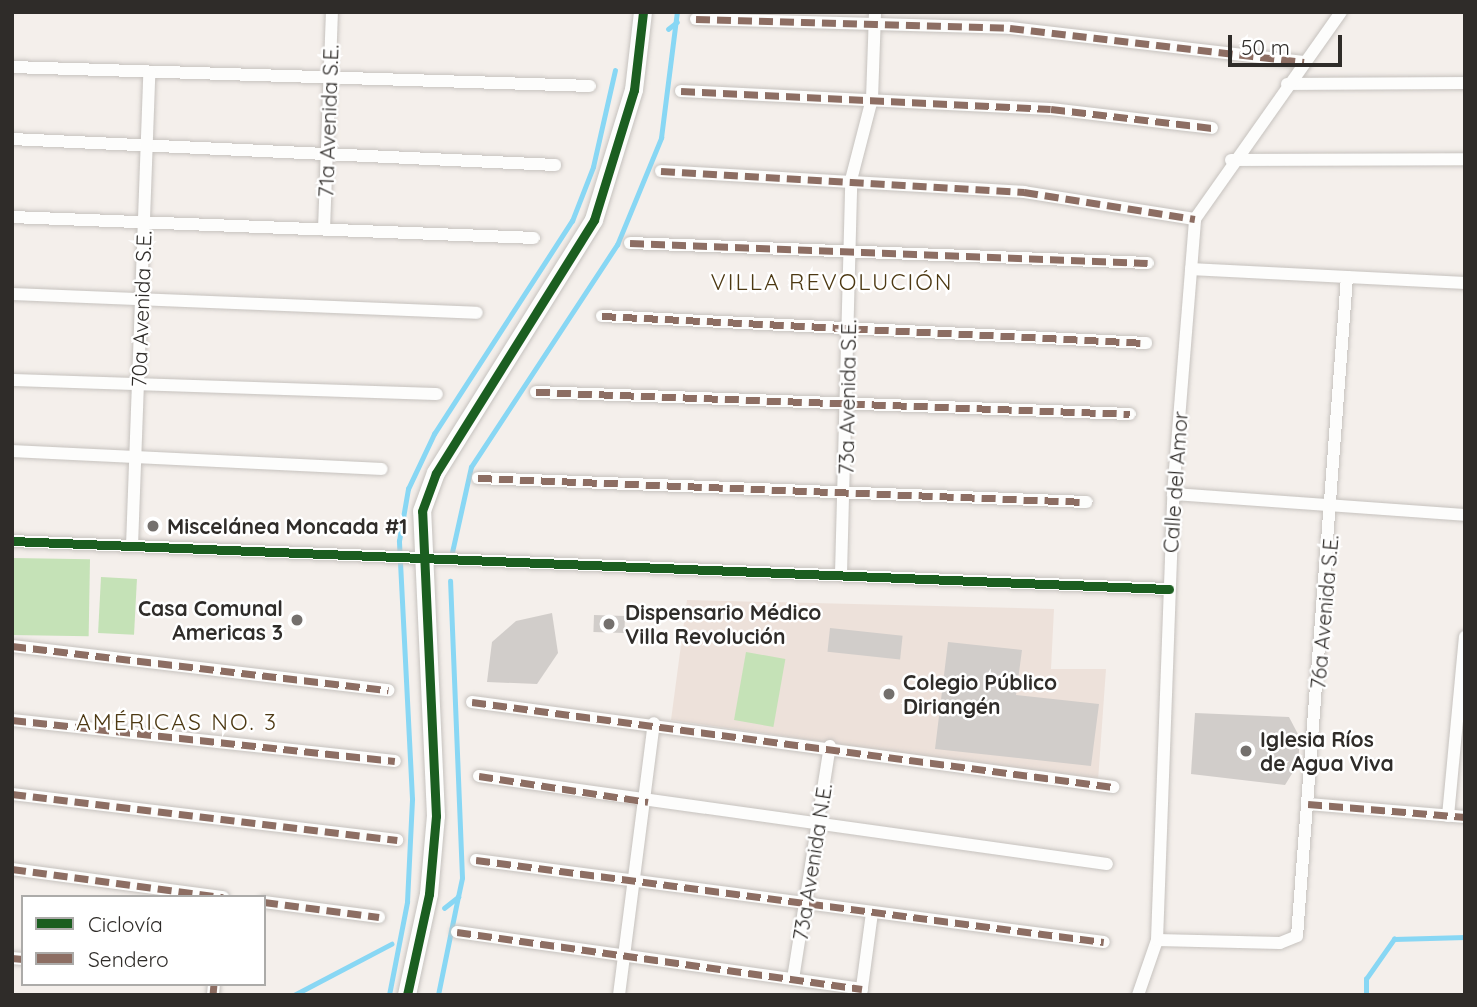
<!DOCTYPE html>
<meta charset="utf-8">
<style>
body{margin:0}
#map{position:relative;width:1477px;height:1007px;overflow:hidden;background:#f4efeb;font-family:Quicksand,sans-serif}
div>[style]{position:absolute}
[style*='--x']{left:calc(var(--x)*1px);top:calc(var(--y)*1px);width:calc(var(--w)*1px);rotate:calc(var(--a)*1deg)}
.built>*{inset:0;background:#ede1da}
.green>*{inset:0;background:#c5e2b7;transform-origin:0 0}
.stream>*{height:4.5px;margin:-2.25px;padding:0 2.25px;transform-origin:2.25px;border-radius:2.25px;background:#88d7f4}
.building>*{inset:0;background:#d1cdca;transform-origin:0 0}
.roads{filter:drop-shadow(0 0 2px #c6c2be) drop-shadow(0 0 2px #c6c2be)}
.street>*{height:12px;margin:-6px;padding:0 6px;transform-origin:6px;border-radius:6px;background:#fdfdfc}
.secondary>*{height:18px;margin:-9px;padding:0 9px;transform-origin:9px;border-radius:9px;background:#fdfdfc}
.quiet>*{height:7px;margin-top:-3.5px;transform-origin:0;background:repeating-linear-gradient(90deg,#8d6e63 0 14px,transparent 0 21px)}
.cycleway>*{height:9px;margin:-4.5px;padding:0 4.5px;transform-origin:4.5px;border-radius:4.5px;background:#1b5e20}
.dots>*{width:19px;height:19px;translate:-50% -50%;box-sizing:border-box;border:4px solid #fff;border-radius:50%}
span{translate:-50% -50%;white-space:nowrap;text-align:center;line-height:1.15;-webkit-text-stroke:5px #fff;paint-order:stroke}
.street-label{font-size:21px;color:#2f2c29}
.poi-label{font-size:21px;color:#2f2c29;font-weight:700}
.left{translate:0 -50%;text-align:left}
.right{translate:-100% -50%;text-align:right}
.neighbourhood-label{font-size:23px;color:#4d3913;letter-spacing:2px}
.frame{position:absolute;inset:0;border:14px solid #2f2c29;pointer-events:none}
.legend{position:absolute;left:21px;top:895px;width:245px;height:91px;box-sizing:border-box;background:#fff;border:2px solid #acaba9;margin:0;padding:9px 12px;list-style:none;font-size:21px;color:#2f2c29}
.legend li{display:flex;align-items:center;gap:14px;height:35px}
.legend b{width:35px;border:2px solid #acaba9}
.scale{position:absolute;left:1228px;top:35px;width:114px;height:32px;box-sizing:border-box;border:4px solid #2f2c29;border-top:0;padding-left:9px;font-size:21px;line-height:24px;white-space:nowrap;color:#2f2c29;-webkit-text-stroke:5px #fff;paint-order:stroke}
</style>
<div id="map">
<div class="built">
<i style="clip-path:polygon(687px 600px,1054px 609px,1051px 669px,1106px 669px,1098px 781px,671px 720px)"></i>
</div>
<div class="green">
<i style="left:12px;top:558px;width:78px;height:77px;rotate:1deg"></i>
<i style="left:101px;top:577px;width:36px;height:56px;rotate:3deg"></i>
<i style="left:746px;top:652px;width:40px;height:69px;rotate:10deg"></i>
</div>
<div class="stream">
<i style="--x:668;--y:29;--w:11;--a:-38"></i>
<i style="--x:451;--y:557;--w:92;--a:-77.5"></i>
<i style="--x:471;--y:467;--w:266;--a:-56.7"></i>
<i style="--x:617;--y:245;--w:116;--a:-67.6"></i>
<i style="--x:661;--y:138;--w:127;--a:-82.8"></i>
<i style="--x:444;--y:908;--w:18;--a:-38"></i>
<i style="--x:458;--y:897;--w:19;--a:-78"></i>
<i style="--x:462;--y:878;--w:297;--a:-92.3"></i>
<i style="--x:294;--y:995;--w:110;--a:-27.7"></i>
<i style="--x:389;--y:995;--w:95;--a:-79"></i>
<i style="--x:407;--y:902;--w:103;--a:-87.2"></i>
<i style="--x:412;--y:799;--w:258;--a:-92.9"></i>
<i style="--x:399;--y:541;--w:53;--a:-80.2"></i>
<i style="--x:408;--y:489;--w:61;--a:-64.7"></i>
<i style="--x:434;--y:434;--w:254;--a:-57.1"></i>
<i style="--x:572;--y:221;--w:58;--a:-68.7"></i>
<i style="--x:593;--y:167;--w:99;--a:-77.2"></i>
<i style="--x:438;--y:995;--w:100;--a:-78.5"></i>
<i style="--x:1366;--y:995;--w:16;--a:-90"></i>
<i style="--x:1366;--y:979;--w:49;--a:-55"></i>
<i style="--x:1394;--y:939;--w:71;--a:-1.6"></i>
</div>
<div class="building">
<i style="clip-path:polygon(552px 613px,558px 653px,537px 684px,487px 682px,492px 642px,516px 621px)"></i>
<i style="left:594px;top:615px;width:31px;height:17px;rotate:2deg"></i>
<i style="left:830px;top:628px;width:73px;height:24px;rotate:6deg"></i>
<i style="clip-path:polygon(948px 642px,1022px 650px,1016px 695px,1099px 704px,1091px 766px,935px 749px)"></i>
<i style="clip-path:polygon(1195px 713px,1289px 717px,1300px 738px,1298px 764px,1285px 785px,1191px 774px)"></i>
</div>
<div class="roads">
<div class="street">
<i style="--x:696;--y:19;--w:314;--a:1.6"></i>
<i style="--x:1010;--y:28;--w:296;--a:6.6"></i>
<i style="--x:12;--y:67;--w:578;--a:1.88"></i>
<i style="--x:1287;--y:84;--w:178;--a:-0.3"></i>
<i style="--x:681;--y:91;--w:370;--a:2.8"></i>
<i style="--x:1051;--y:109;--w:162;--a:6.7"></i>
<i style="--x:12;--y:139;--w:544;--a:2.74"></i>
<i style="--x:1231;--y:160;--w:234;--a:-0.2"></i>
<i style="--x:661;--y:171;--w:364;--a:3.3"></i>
<i style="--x:1024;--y:192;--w:173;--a:9"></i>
<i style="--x:12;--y:217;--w:522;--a:2.3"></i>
<i style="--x:324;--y:229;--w:217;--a:-87.9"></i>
<i style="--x:630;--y:243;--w:518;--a:2.21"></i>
<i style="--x:1191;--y:269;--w:274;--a:2.9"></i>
<i style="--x:12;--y:294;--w:465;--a:2.3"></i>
<i style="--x:602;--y:316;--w:545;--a:2.84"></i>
<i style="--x:12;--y:380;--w:425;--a:1.9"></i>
<i style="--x:536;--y:392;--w:594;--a:2.12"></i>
<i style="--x:12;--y:451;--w:370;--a:2.8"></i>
<i style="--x:478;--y:478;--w:609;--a:2.26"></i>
<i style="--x:1173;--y:494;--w:293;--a:4.1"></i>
<i style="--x:12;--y:541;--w:1158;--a:2.38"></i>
<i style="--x:132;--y:546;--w:474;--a:-87.9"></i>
<i style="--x:841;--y:574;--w:394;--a:-88.5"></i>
<i style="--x:851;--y:180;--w:84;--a:-75.5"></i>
<i style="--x:872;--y:99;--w:87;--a:-88"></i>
<i style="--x:12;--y:646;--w:379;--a:6.7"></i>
<i style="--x:472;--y:702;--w:647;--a:7.55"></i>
<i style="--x:12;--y:720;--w:385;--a:6.1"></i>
<i style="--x:479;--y:776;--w:634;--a:7.98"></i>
<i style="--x:12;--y:794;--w:388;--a:6.8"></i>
<i style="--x:1308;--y:804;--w:158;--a:4.7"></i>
<i style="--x:1448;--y:816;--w:180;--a:-84.6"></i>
<i style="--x:476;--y:860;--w:633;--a:7.44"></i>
<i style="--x:12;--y:869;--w:213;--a:7.6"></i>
<i style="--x:264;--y:902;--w:116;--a:7.4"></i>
<i style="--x:457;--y:932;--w:409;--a:8"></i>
<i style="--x:1157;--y:940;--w:123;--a:1.4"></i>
<i style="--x:1280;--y:943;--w:18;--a:-22"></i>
<i style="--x:1297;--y:936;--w:661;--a:-85.66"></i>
<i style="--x:12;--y:958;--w:11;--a:5"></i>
<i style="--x:793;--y:979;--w:236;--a:-81"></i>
<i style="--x:213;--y:995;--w:11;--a:-85"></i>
<i style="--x:619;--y:995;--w:274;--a:-82.7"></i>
<i style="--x:861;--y:995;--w:83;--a:-82.4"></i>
<i style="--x:1138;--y:995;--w:58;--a:-70.9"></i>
<i style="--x:1157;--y:940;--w:446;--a:-87.9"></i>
<i style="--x:1173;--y:494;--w:276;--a:-85.4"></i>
<i style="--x:1195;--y:219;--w:253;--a:-54.8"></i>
</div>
<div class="secondary">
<i style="--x:407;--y:995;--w:103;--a:-77.7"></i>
<i style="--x:429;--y:894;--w:78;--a:-84.9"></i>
<i style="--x:436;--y:816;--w:305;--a:-92.6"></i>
<i style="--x:422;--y:511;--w:40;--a:-69.8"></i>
<i style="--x:436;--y:473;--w:298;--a:-58"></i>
<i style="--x:594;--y:220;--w:136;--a:-72.9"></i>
<i style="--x:634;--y:90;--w:79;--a:-83.4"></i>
</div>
</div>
<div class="quiet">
<i style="--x:696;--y:19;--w:314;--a:1.6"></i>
<i style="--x:1010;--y:28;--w:296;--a:6.6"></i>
<i style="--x:681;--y:91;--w:370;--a:2.8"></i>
<i style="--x:1051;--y:109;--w:162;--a:6.7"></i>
<i style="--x:661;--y:171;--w:364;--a:3.3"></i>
<i style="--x:1024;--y:192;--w:173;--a:9"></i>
<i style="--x:630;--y:243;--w:518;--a:2.21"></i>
<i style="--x:602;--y:316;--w:545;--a:2.84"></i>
<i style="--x:536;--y:392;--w:594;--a:2.12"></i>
<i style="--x:478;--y:478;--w:609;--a:2.26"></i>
<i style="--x:12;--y:646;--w:379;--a:6.7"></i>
<i style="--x:1463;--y:653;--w:2;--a:0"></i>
<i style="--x:472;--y:702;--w:647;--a:7.55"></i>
<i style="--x:12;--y:720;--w:385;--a:6.1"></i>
<i style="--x:479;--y:776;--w:171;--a:8.7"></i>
<i style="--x:12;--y:794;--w:388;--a:6.8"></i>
<i style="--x:1308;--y:804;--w:158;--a:4.7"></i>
<i style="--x:476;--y:860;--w:633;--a:7.44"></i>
<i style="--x:12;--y:869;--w:213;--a:7.6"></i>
<i style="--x:264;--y:902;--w:116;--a:7.4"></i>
<i style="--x:457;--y:932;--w:409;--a:8"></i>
<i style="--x:12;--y:958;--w:11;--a:5"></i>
<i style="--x:213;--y:995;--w:11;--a:-85"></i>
</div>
<div class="cycleway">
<i style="--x:12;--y:541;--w:1158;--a:2.38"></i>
<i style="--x:407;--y:995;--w:103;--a:-77.7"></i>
<i style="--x:429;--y:894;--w:78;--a:-84.9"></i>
<i style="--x:436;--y:816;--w:305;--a:-92.6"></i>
<i style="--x:422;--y:511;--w:40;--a:-69.8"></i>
<i style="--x:436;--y:473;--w:298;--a:-58"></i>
<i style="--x:594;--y:220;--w:136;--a:-72.9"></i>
<i style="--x:634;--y:90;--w:79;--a:-83.4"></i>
</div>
<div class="dots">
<i style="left:153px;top:526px;background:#74706d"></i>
<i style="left:297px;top:620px;background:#74706d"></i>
<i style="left:609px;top:624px;background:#74706d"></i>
<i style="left:889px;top:694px;background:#74706d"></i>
<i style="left:1246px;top:751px;background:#74706d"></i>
</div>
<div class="street-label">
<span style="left:328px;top:121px;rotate:-88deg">71a Avenida S.E.</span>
<span style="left:141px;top:309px;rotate:-88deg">70a Avenida S.E.</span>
<span style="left:847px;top:397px;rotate:-89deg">73a Avenida S.E.</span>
<span style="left:1175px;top:482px;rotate:-86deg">Calle del Amor</span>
<span style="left:1324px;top:612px;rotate:-85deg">76a Avenida S.E.</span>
<span style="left:812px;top:862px;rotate:-81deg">73a Avenida N.E.</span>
</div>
<div class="poi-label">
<span class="left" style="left:167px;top:526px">Miscelánea Moncada #1</span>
<span class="right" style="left:283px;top:620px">Casa Comunal<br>Americas 3</span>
<span class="left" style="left:625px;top:624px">Dispensario Médico<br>Villa Revolución</span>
<span class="left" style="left:903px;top:694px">Colegio Público<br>Diriangén</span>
<span class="left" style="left:1260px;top:751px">Iglesia Ríos<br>de Agua Viva</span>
</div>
<div class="neighbourhood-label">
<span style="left:832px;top:282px">VILLA REVOLUCIÓN</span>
<span style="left:177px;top:722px">AMÉRICAS NO. 3</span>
</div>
<div class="frame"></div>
<ul class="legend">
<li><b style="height:9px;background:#1b5e20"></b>Ciclovía</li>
<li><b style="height:9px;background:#8d6e63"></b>Sendero</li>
</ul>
<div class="scale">50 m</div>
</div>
